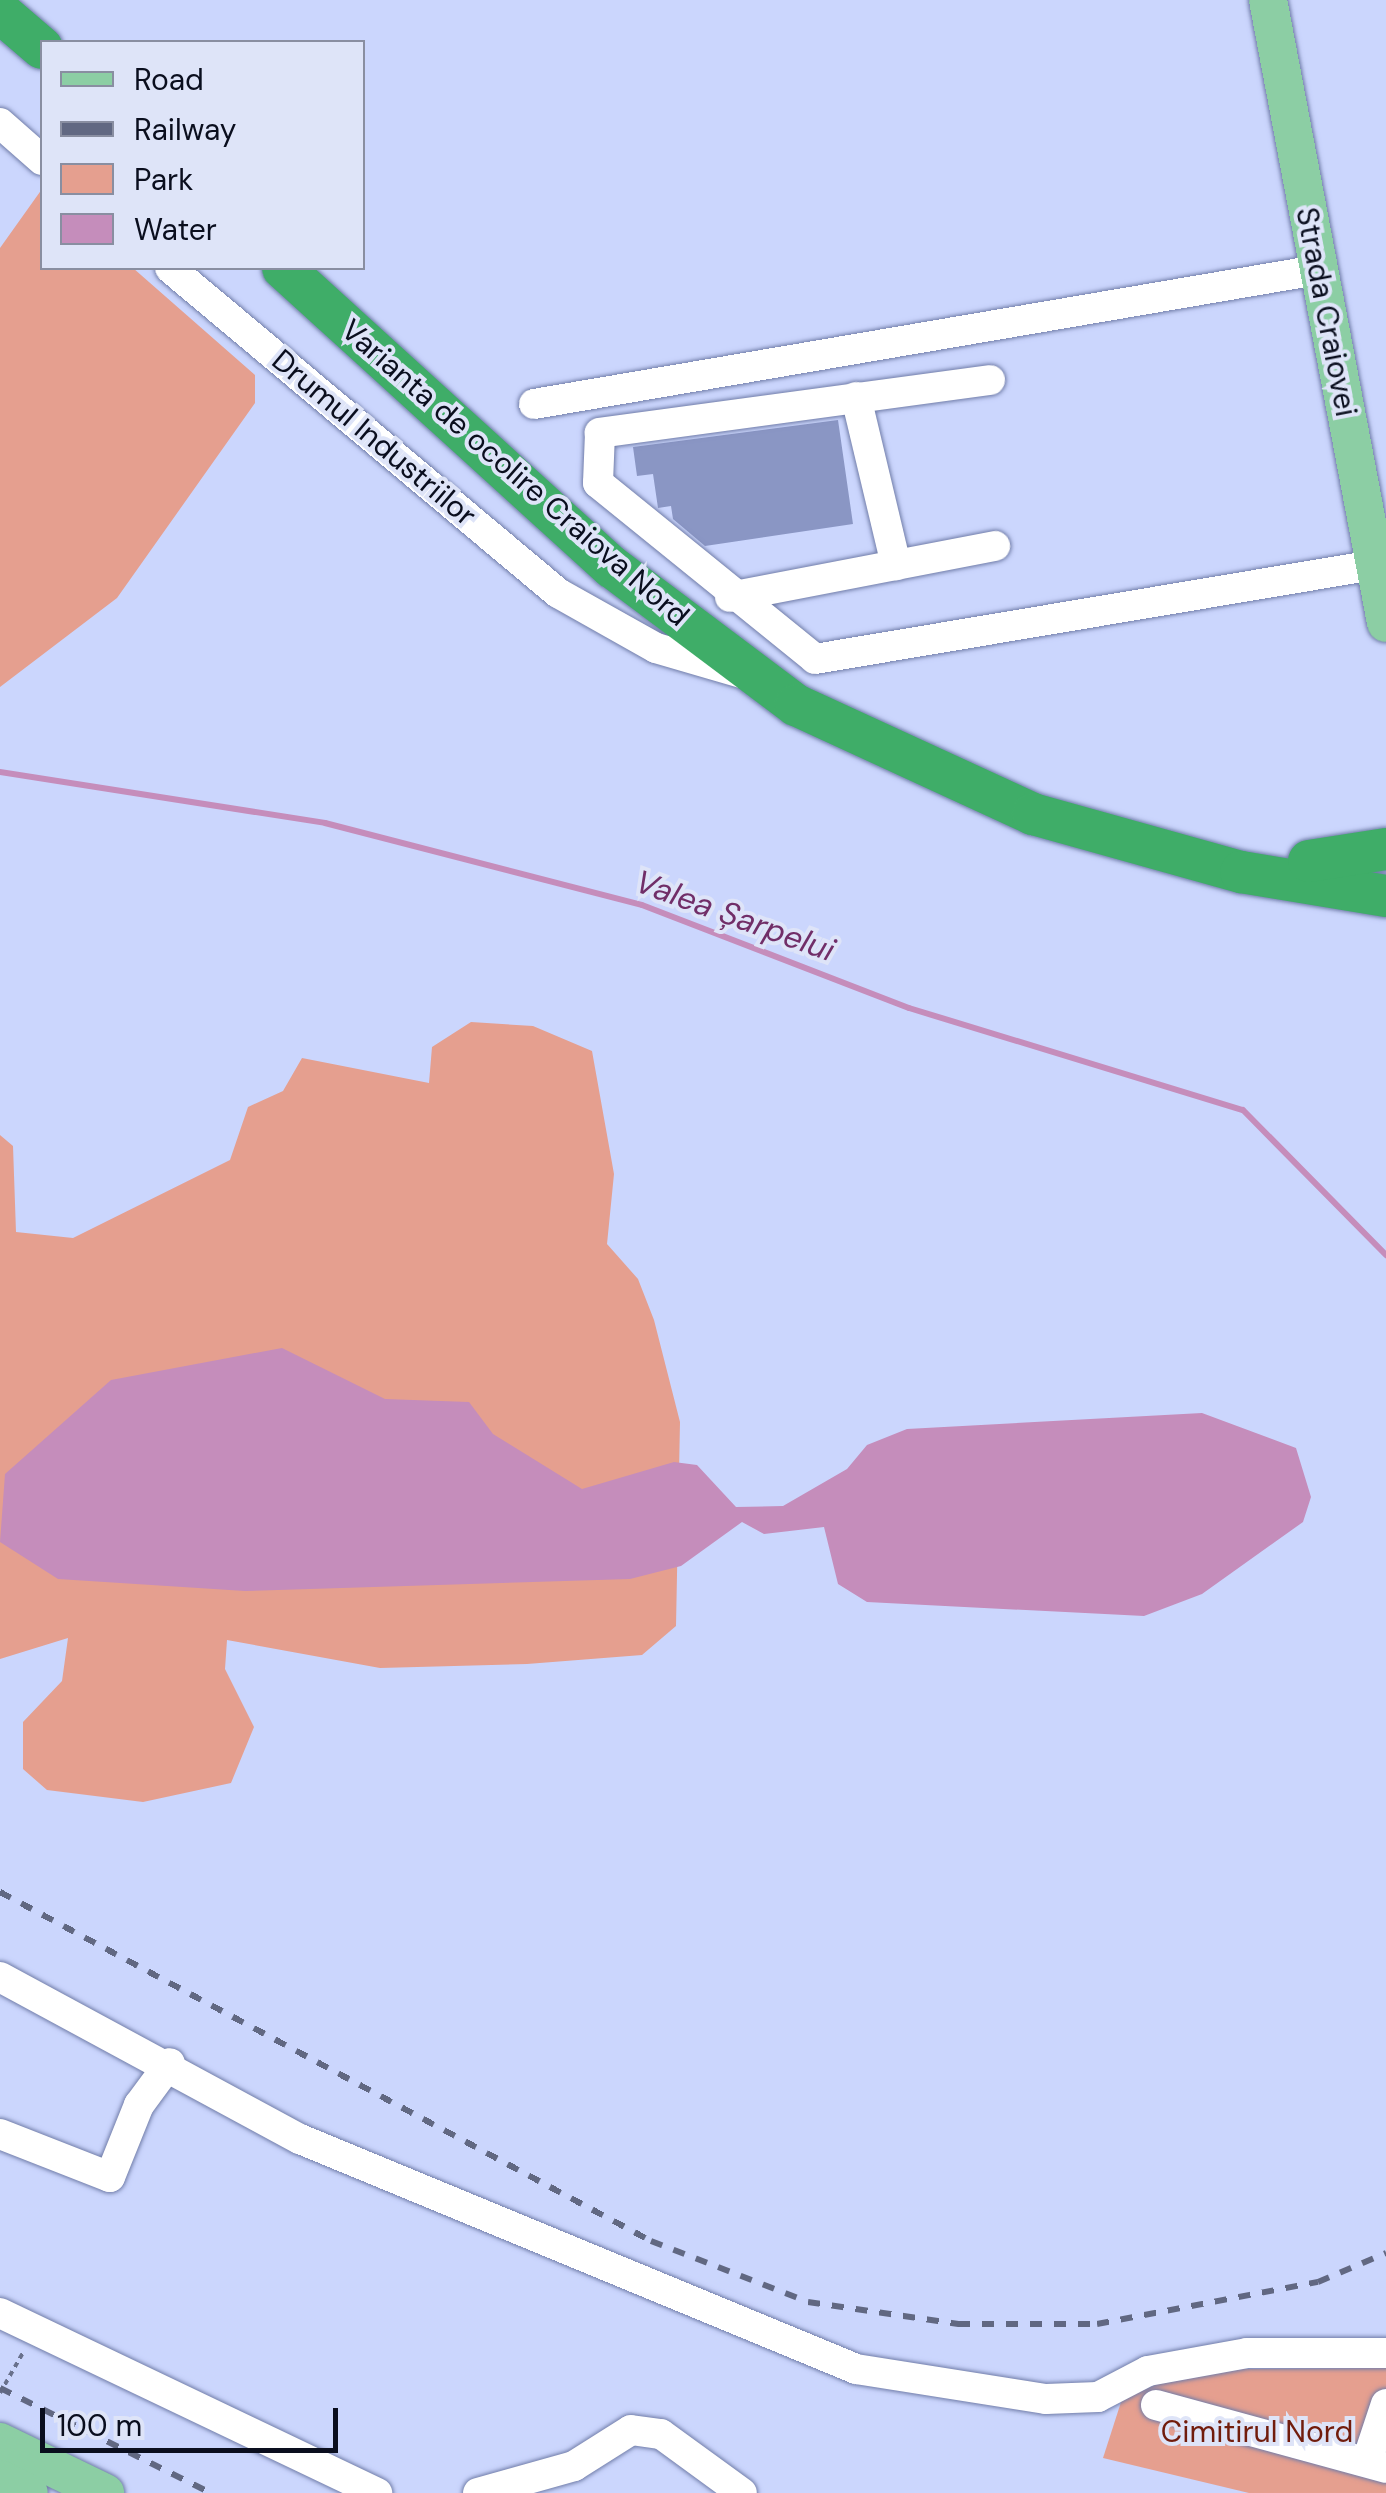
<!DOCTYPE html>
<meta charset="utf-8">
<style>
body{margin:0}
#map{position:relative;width:1386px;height:2493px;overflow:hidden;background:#cbd6fd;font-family:"DM Sans",sans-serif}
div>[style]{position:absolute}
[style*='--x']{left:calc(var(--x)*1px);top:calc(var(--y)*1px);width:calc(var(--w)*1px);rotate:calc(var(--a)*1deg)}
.green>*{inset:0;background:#e59f8f}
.water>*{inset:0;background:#c58dbb}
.stream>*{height:6px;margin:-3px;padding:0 3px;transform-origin:3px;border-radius:3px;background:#c58dbb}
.building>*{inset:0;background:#8a96c4}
.path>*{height:4px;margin-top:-2px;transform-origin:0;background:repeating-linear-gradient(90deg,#69718c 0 5px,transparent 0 10px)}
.roads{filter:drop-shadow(0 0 2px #717da9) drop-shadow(0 0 2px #717da9)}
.minor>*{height:30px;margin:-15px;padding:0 15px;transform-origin:15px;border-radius:15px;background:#fff}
.major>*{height:38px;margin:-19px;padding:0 19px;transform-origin:19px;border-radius:19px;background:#8ccea4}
.highway>*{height:42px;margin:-21px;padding:0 21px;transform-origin:21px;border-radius:21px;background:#3fad68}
.rail>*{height:6px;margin-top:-3px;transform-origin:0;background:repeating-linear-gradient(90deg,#616882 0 12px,transparent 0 24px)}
span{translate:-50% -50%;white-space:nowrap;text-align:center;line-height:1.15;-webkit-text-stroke:8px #dee4f8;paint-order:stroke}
.street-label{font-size:30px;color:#0a0e1e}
.park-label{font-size:30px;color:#711c0c}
.water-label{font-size:32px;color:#712e68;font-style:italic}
.legend{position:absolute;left:40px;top:40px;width:325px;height:230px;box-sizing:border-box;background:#dee4f8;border:2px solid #898ea1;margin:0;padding:12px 18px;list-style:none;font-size:30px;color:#0a0e1e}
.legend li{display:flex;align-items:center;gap:20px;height:50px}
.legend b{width:50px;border:2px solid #898ea1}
.scale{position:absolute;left:40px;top:2408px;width:298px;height:45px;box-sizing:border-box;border:5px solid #0a0e1e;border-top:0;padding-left:12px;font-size:30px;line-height:35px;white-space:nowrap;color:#0a0e1e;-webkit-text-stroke:8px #dee4f8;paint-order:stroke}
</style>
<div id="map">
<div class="green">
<i style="clip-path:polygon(42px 189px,42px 268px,133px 268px,255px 375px,255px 403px,117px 598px,0 687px,0 248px)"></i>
<i style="clip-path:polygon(471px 1022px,533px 1026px,592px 1051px,614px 1174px,607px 1244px,638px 1279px,654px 1320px,680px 1422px,676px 1626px,642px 1655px,527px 1664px,380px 1668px,227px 1640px,225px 1669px,254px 1727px,231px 1783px,143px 1802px,47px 1790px,23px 1769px,23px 1722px,62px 1681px,68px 1638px,0 1659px,0 1135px,13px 1146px,16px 1232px,73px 1238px,230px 1160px,248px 1107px,283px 1091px,302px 1058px,429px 1083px,432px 1047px)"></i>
<i style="clip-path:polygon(1386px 2368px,1386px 2493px,1249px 2493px,1103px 2458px,1122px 2399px,1160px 2383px,1243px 2369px)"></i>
</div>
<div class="water">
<i style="clip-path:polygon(282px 1348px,385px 1399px,469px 1402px,493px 1434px,582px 1489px,674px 1462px,697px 1465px,736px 1507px,783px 1506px,847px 1469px,867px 1445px,907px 1429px,1202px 1413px,1296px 1448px,1311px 1497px,1303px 1522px,1202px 1594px,1144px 1616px,867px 1602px,838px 1584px,824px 1527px,764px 1534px,742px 1522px,681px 1566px,630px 1579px,245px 1591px,58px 1579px,0 1542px,5px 1474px,111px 1380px)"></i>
</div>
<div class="stream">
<i style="--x:0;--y:772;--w:329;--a:8.9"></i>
<i style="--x:325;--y:823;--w:327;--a:14.5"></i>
<i style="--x:642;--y:905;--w:286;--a:21.1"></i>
<i style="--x:909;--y:1008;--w:349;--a:17"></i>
<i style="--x:1243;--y:1110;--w:204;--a:45.4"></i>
</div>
<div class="building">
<i style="clip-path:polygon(838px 420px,853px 524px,705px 546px,673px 519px,671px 506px,658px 508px,653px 474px,637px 476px,633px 447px)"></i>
</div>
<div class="path">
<i style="--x:0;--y:2393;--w:48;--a:-60.3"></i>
</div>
<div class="roads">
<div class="minor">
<i style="--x:0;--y:123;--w:56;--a:41.4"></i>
<i style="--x:170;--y:268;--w:506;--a:39.95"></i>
<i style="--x:558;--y:593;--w:112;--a:29.3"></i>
<i style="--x:656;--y:648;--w:93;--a:16.3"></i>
<i style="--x:990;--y:380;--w:394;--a:172.3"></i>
<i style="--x:600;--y:433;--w:50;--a:92.3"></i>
<i style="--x:598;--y:483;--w:279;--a:39"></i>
<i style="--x:815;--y:659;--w:567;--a:-9.55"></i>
<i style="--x:856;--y:397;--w:173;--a:76.6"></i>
<i style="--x:534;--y:404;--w:794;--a:-9.71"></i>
<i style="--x:730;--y:597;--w:270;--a:-10.9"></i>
<i style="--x:0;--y:1977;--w:341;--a:28.4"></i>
<i style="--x:300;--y:2139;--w:602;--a:22.47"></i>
<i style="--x:856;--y:2369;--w:192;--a:9"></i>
<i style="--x:1046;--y:2399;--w:52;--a:-2.2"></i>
<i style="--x:1098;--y:2397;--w:56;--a:-27.5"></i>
<i style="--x:1148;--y:2371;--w:101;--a:-10.3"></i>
<i style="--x:1247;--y:2353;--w:139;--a:0"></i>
<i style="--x:0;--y:2134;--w:118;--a:21.4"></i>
<i style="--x:110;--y:2177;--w:78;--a:-68.1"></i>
<i style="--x:139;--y:2105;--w:52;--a:-53.6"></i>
<i style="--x:0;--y:2313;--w:418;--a:25.5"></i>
<i style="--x:1156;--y:2405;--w:238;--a:15.3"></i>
<i style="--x:1367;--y:2461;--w:60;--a:-71.6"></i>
<i style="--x:478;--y:2493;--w:100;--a:-15.7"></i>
<i style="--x:574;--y:2466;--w:67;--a:-32.3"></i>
<i style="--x:631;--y:2430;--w:30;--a:8"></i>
<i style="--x:661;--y:2434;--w:100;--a:36.1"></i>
</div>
<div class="major">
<i style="--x:1268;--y:0;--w:634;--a:79.27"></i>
<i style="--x:0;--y:2442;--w:117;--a:25.9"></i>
<i style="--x:0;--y:2479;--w:32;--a:26"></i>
</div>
<div class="highway">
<i style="--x:0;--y:12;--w:55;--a:40.6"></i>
<i style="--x:283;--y:268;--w:445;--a:42.3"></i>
<i style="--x:612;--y:567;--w:230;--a:36.9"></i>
<i style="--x:796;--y:705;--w:261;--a:24.7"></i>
<i style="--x:1033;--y:814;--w:216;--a:15.6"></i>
<i style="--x:1241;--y:872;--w:147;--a:9.4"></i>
<i style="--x:1309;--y:861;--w:78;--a:-8.9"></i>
</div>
</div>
<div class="rail">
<i style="--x:0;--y:1892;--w:739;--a:28.2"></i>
<i style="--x:651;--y:2241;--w:168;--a:21.2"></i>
<i style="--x:808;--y:2302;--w:152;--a:8.3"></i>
<i style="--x:958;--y:2324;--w:139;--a:0"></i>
<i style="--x:1097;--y:2324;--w:225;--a:-10.8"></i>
<i style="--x:1318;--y:2282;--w:74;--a:-23.1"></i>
<i style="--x:0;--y:2388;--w:236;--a:26.5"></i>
</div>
<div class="street-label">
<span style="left:1326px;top:312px;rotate:79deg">Strada Craiovei</span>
<span style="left:374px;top:438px;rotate:40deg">Drumul Industriilor</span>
<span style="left:515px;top:473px;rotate:41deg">Varianta de ocolire Craiova Nord</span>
</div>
<div class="park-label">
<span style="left:1257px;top:2432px">Cimitirul Nord</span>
</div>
<div class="water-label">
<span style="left:735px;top:916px;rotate:20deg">Valea Șarpelui</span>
</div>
<ul class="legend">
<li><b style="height:12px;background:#8ccea4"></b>Road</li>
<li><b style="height:12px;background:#616882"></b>Railway</li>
<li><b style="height:28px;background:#e59f8f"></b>Park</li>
<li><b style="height:28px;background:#c58dbb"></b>Water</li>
</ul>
<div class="scale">100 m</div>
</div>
